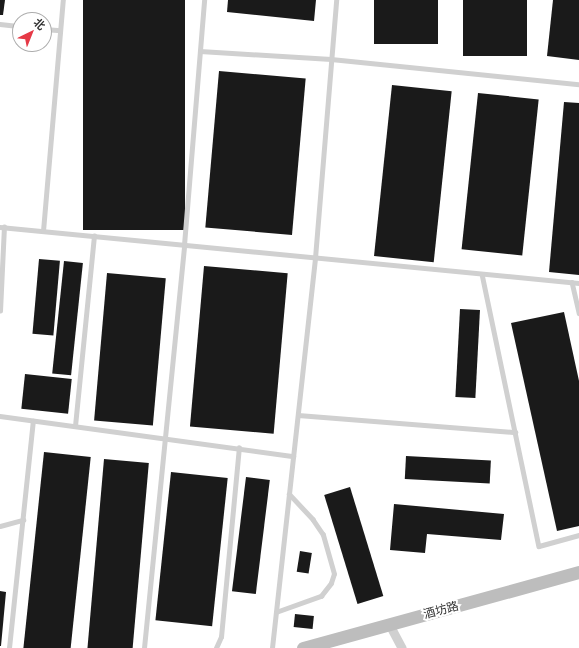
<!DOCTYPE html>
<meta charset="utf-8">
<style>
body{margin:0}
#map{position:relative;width:579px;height:648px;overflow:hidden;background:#fff;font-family:"PT Sans","Noto Sans SC",sans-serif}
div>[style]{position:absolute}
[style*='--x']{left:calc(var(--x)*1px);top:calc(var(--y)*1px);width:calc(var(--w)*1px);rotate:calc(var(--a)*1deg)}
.building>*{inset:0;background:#1a1a1a;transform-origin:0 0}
.lane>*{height:4.5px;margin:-2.25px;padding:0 2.25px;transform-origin:2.25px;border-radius:2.25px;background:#d0d0d0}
.street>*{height:9px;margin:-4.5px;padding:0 4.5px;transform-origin:4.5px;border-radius:4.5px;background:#d0d0d0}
.secondary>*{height:13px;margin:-6.5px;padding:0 6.5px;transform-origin:6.5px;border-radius:6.5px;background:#bdbdbd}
span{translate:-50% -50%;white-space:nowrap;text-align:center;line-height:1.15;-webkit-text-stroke:4px #fff;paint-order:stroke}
.street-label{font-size:12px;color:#333}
.north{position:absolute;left:12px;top:12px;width:40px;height:40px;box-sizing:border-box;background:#fff;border:1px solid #adadad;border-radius:50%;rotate:43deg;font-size:11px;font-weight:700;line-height:16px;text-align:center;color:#333}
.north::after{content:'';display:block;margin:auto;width:14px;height:18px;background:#e63946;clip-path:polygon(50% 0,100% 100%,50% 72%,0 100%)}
</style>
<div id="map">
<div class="building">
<i style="clip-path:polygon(0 0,5px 0,3px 15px,0 15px)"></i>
<i style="left:83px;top:0;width:102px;height:230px"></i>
<i style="clip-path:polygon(228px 0,316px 0,314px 21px,227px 12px)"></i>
<i style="left:374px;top:0;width:64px;height:44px"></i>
<i style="left:463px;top:0;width:64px;height:56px"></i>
<i style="clip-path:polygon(553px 0,579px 0,579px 60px,547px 56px)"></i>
<i style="left:219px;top:71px;width:87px;height:157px;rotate:5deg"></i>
<i style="left:392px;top:85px;width:60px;height:172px;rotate:6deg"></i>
<i style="left:478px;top:93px;width:61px;height:157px;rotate:6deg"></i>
<i style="clip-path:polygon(564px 102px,579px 103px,579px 275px,549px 272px)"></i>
<i style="left:39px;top:259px;width:21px;height:75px;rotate:5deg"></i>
<i style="left:64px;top:261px;width:19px;height:113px;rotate:6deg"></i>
<i style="left:204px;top:266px;width:84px;height:161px;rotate:5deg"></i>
<i style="left:107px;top:273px;width:59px;height:148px;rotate:5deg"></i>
<i style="left:460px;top:309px;width:20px;height:88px;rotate:3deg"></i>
<i style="clip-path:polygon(564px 312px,579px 381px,579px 526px,557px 531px,511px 323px)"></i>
<i style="left:25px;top:374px;width:47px;height:35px;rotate:6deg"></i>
<i style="left:44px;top:452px;width:47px;height:197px;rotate:6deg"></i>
<i style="left:406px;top:456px;width:85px;height:23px;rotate:3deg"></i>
<i style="left:104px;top:459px;width:45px;height:190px;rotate:5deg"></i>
<i style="left:171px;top:472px;width:57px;height:149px;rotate:6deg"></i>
<i style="left:246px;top:477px;width:24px;height:115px;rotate:7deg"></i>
<i style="left:350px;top:487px;width:114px;height:27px;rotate:73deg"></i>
<i style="clip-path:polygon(394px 504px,504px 514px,501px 540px,427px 534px,425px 553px,390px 550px)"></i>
<i style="left:300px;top:551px;width:12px;height:21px;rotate:9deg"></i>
<i style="clip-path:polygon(0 591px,6px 592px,1px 646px,0 646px)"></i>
<i style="left:295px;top:614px;width:19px;height:13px;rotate:6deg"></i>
</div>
<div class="lane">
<i style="--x:0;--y:24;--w:20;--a:6"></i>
<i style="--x:44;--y:29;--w:16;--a:4"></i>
<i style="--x:200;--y:51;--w:131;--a:3.5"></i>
<i style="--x:331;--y:59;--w:249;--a:5.8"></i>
<i style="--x:0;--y:227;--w:582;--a:5.52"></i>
<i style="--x:43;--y:231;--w:232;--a:-85.1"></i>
<i style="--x:482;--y:274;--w:278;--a:78.2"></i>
<i style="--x:539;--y:546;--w:41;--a:-15.4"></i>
<i style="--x:572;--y:282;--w:32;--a:77"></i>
<i style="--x:0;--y:311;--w:84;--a:-87.3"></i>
<i style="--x:298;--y:415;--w:218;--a:4.5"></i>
<i style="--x:0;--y:416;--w:296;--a:7.8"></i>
<i style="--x:75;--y:426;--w:191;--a:-84.3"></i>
<i style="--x:0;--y:526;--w:24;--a:-15"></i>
<i style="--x:276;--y:612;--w:48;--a:-19.6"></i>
<i style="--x:321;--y:596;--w:16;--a:-52"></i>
<i style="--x:331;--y:583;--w:9;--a:-72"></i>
<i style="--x:334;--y:574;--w:41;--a:-105.8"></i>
<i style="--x:323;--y:535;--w:18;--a:-124"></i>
<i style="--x:313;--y:520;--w:35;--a:-133"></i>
<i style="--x:9;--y:648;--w:228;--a:-84"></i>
<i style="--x:144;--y:648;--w:405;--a:-84.3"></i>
<i style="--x:184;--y:245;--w:246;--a:-85.3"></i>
<i style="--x:216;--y:648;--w:12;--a:-66"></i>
<i style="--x:221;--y:637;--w:190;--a:-84.6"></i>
<i style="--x:272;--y:648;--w:392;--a:-83.7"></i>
<i style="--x:315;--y:258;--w:259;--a:-85.3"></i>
</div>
<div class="street">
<i style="--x:389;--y:624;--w:27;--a:62"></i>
</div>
<div class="secondary">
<i style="--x:303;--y:648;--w:286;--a:-15.4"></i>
</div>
<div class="street-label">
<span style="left:441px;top:610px;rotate:-15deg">酒坊路</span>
</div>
<div class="north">北</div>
</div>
